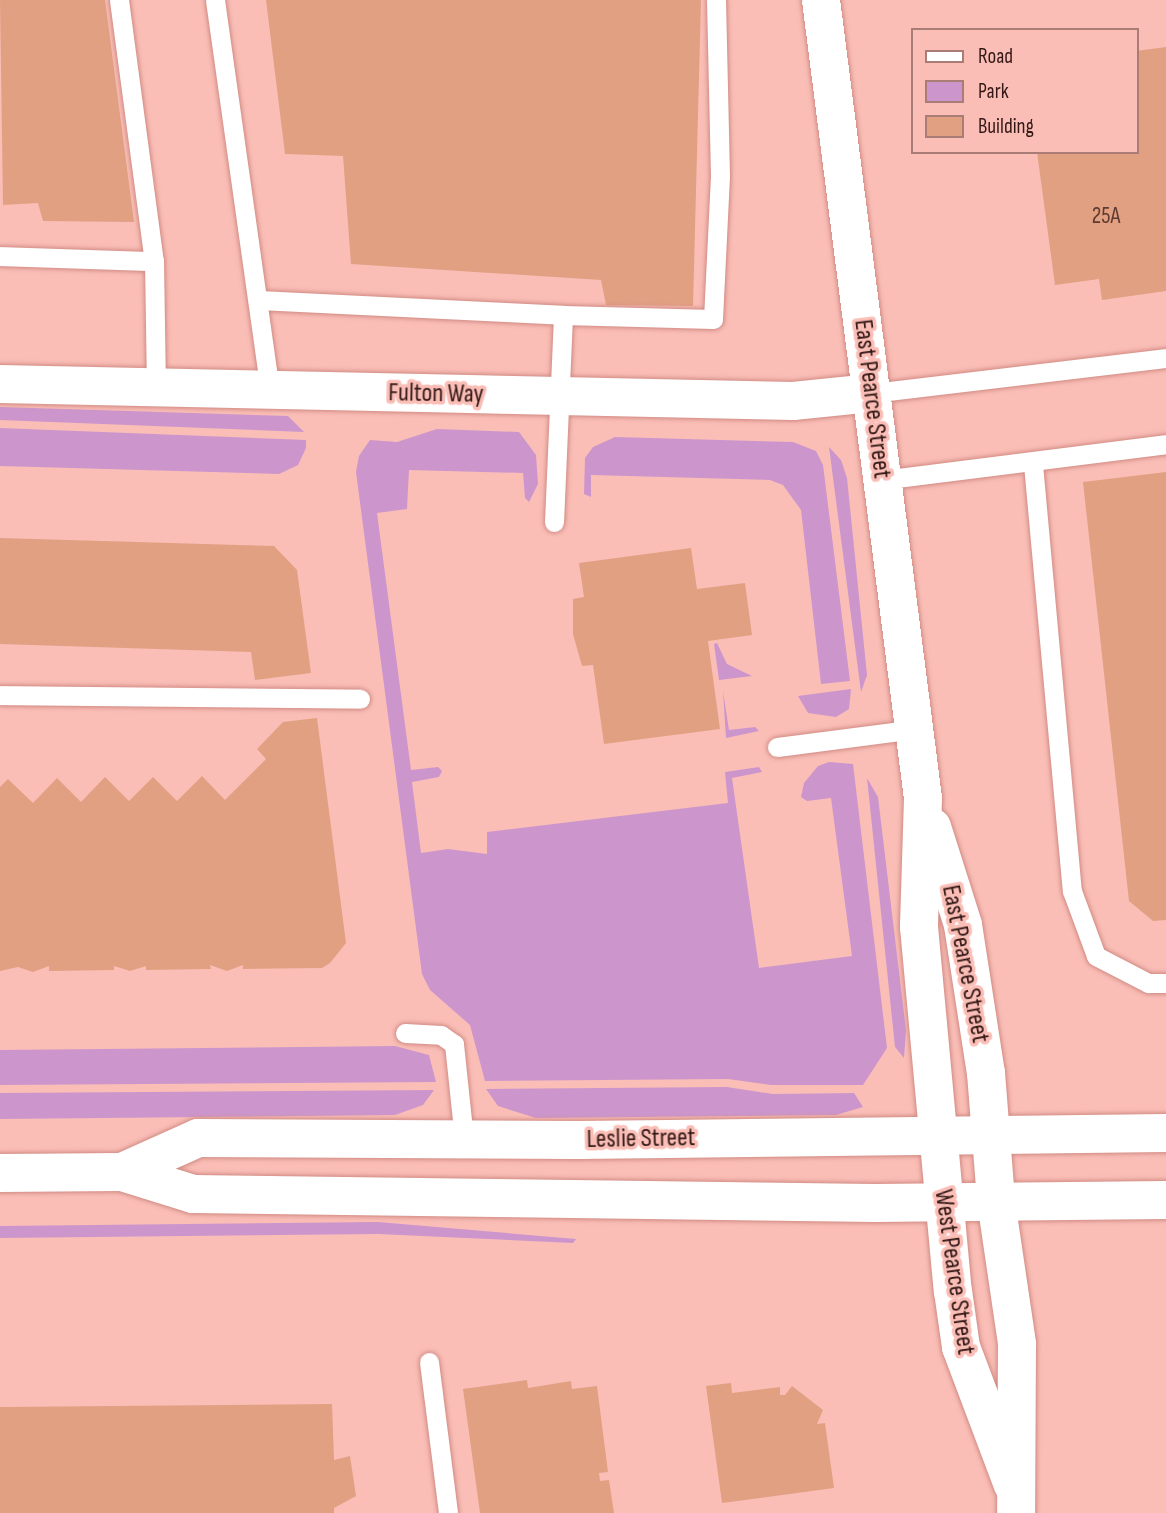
<!DOCTYPE html>
<style>
body{margin:0}
#map{position:relative;width:1166px;height:1513px;overflow:hidden;background:#fabeb7;font-family:"Sofia Sans Condensed",sans-serif}
div>[style]{position:absolute}
[style*='--x']{left:calc(var(--x)*1px);top:calc(var(--y)*1px);width:calc(var(--w)*1px);rotate:calc(var(--a)*1deg)}
.green>*{inset:0;background:#cc96cc}
.building>*{inset:0;background:#e1a082}
.roads{filter:drop-shadow(0 0 2px #d18b83) drop-shadow(0 0 2px #d18b83)}
.service>*{height:19px;margin:-9.5px;padding:0 9.5px;transform-origin:9.5px;border-radius:9.5px;background:#fff}
.minor>*{height:38px;margin:-19px;padding:0 19px;transform-origin:19px;border-radius:19px;background:#fff}
.secondary>*{height:38px;margin:-19px;padding:0 19px;transform-origin:19px;border-radius:19px;background:#fff}
span{translate:-50% -50%;white-space:nowrap;text-align:center;line-height:1.15;-webkit-text-stroke:7px #fabeb7;paint-order:stroke}
.number-label{font-size:23px;color:#5e3a30}
.number-label span{-webkit-text-stroke-width:0}
.street-label{font-size:26px;color:#331815}
.legend{position:absolute;left:911px;top:28px;width:228px;height:126px;box-sizing:border-box;background:#fabeb7;border:2px solid #aa7c76;margin:0;padding:9px 12px;list-style:none;font-size:21px;color:#331815}
.legend li{display:flex;align-items:center;gap:14px;height:35px}
.legend b{width:35px;border:2px solid #aa7c76}
</style>
<div id="map">
<div class="green">
<i style="clip-path:polygon(0 407px,288px 416px,304px 432px,0 420px)"></i>
<i style="clip-path:polygon(0 428px,306px 440px,306px 448px,298px 465px,279px 474px,0 466px)"></i>
<i style="clip-path:polygon(437px 429px,519px 432px,536px 455px,538px 484px,529px 502px,525px 498px,523px 473px,409px 470px,407px 509px,377px 513px,411px 770px,438px 767px,442px 771px,439px 777px,412px 782px,421px 853px,448px 849px,487px 854px,487px 832px,728px 803px,725px 772px,759px 767px,762px 772px,732px 778px,759px 968px,852px 956px,831px 798px,807px 801px,801px 797px,804px 783px,818px 766px,829px 762px,853px 764px,887px 1048px,863px 1085px,771px 1085px,728px 1079px,485px 1081px,470px 1025px,430px 990px,422px 974px,356px 472px,359px 456px,370px 440px,397px 442px)"></i>
<i style="clip-path:polygon(615px 437px,793px 442px,816px 451px,823px 465px,850px 681px,821px 684px,801px 510px,783px 485px,770px 480px,591px 475px,591px 497px,584px 494px,585px 458px,593px 447px)"></i>
<i style="clip-path:polygon(829px 447px,841px 460px,847px 478px,867px 675px,861px 692px)"></i>
<i style="clip-path:polygon(717px 643px,727px 664px,752px 676px,719px 680px,714px 644px)"></i>
<i style="clip-path:polygon(851px 689px,849px 709px,836px 717px,808px 713px,798px 696px)"></i>
<i style="clip-path:polygon(723px 691px,729px 730px,755px 727px,759px 731px,726px 738px)"></i>
<i style="clip-path:polygon(867px 778px,878px 797px,906px 1030px,904px 1058px,895px 1047px)"></i>
<i style="clip-path:polygon(395px 1046px,429px 1055px,436px 1082px,0 1085px,0 1050px)"></i>
<i style="clip-path:polygon(727px 1087px,773px 1094px,854px 1093px,863px 1107px,836px 1115px,536px 1118px,498px 1106px,486px 1089px)"></i>
<i style="clip-path:polygon(434px 1090px,423px 1105px,395px 1115px,0 1119px,0 1093px)"></i>
<i style="clip-path:polygon(378px 1222px,576px 1239px,573px 1243px,378px 1234px,0 1238px,0 1226px)"></i>
</div>
<div class="building">
<i style="clip-path:polygon(0 0,105px 0,134px 222px,43px 221px,38px 203px,3px 205px)"></i>
<i style="clip-path:polygon(266px 0,701px 0,693px 306px,606px 305px,601px 280px,351px 264px,343px 156px,285px 154px)"></i>
<i style="clip-path:polygon(1166px 47px,1166px 291px,1102px 300px,1099px 279px,1055px 285px,1037px 152px,1136px 152px,1136px 51px)"></i>
<i style="clip-path:polygon(1166px 472px,1166px 920px,1153px 921px,1129px 901px,1083px 482px)"></i>
<i style="clip-path:polygon(0 538px,274px 546px,297px 570px,311px 673px,255px 680px,251px 652px,0 644px)"></i>
<i style="clip-path:polygon(691px 548px,697px 589px,745px 583px,752px 635px,708px 641px,720px 729px,604px 744px,593px 665px,582px 666px,573px 634px,573px 599px,584px 597px,579px 563px)"></i>
<i style="clip-path:polygon(317px 718px,346px 943px,330px 963px,322px 968px,243px 969px,243px 965px,227px 971px,210px 965px,211px 969px,146px 970px,146px 966px,130px 971px,114px 966px,114px 970px,49px 971px,49px 966px,33px 972px,18px 967px,0 971px,0 787px,8px 779px,33px 803px,57px 778px,81px 802px,105px 777px,129px 801px,153px 777px,177px 801px,202px 776px,225px 800px,266px 759px,257px 749px,283px 722px)"></i>
<i style="clip-path:polygon(527px 1380px,528px 1388px,571px 1381px,572px 1389px,597px 1386px,608px 1472px,599px 1473px,600px 1481px,609px 1480px,614px 1513px,480px 1513px,463px 1389px)"></i>
<i style="clip-path:polygon(731px 1383px,732px 1393px,780px 1387px,780px 1395px,785px 1395px,792px 1386px,823px 1410px,817px 1424px,825px 1423px,834px 1488px,722px 1503px,706px 1386px)"></i>
<i style="clip-path:polygon(332px 1404px,334px 1460px,350px 1456px,356px 1496px,334px 1508px,334px 1513px,0 1513px,0 1407px)"></i>
</div>
<div class="roads">
<div class="service">
<i style="--x:119;--y:0;--w:263;--a:82.4"></i>
<i style="--x:154;--y:261;--w:127;--a:89.1"></i>
<i style="--x:215;--y:0;--w:394;--a:82"></i>
<i style="--x:0;--y:256;--w:154;--a:1.9"></i>
<i style="--x:258;--y:300;--w:305;--a:2.8"></i>
<i style="--x:872;--y:393;--w:296;--a:-6.8"></i>
<i style="--x:1033;--y:464;--w:429;--a:84.8"></i>
<i style="--x:1072;--y:891;--w:69;--a:69.7"></i>
<i style="--x:1096;--y:956;--w:59;--a:27.4"></i>
<i style="--x:1148;--y:983;--w:18;--a:0"></i>
<i style="--x:882;--y:480;--w:286;--a:-7.2"></i>
<i style="--x:554;--y:522;--w:207;--a:-87.5"></i>
<i style="--x:563;--y:315;--w:150;--a:1.5"></i>
<i style="--x:713;--y:319;--w:143;--a:-87.2"></i>
<i style="--x:720;--y:176;--w:176;--a:-91.3"></i>
<i style="--x:0;--y:695;--w:360;--a:0.6"></i>
<i style="--x:777;--y:747;--w:139;--a:-7.4"></i>
<i style="--x:405;--y:1033;--w:36;--a:3"></i>
<i style="--x:441;--y:1035;--w:16;--a:35"></i>
<i style="--x:454;--y:1044;--w:96;--a:84"></i>
<i style="--x:429;--y:1362;--w:152;--a:82.8"></i>
</div>
<div class="minor">
<i style="--x:821;--y:0;--w:804;--a:82.72"></i>
<i style="--x:923;--y:798;--w:129;--a:91.8"></i>
<i style="--x:919;--y:927;--w:366;--a:84.7"></i>
<i style="--x:953;--y:1291;--w:57;--a:81.9"></i>
<i style="--x:961;--y:1347;--w:147;--a:69.4"></i>
<i style="--x:0;--y:384;--w:793;--a:1.23"></i>
<i style="--x:793;--y:401;--w:79;--a:-5.8"></i>
<i style="--x:932;--y:827;--w:103;--a:72.4"></i>
<i style="--x:963;--y:925;--w:150;--a:81.2"></i>
<i style="--x:986;--y:1073;--w:128;--a:85.5"></i>
<i style="--x:996;--y:1201;--w:145;--a:81.6"></i>
<i style="--x:1017;--y:1344;--w:169;--a:90.3"></i>
</div>
<div class="secondary">
<i style="--x:122;--y:1172;--w:83;--a:-24.1"></i>
<i style="--x:198;--y:1138;--w:380;--a:0.3"></i>
<i style="--x:578;--y:1140;--w:588;--a:-0.68"></i>
<i style="--x:0;--y:1173;--w:122;--a:-0.5"></i>
<i style="--x:122;--y:1172;--w:74;--a:17.2"></i>
<i style="--x:193;--y:1194;--w:682;--a:0.76"></i>
<i style="--x:875;--y:1203;--w:291;--a:-0.6"></i>
</div>
</div>
<div class="number-label">
<span style="left:1106px;top:216px">25A</span>
</div>
<div class="street-label">
<span style="left:436px;top:394px;rotate:1deg">Fulton Way</span>
<span style="left:872px;top:399px;rotate:83deg">East Pearce Street</span>
<span style="left:965px;top:964px;rotate:79deg">East Pearce Street</span>
<span style="left:641px;top:1139px;rotate:-1deg">Leslie Street</span>
<span style="left:954px;top:1272px;rotate:82deg">West Pearce Street</span>
</div>
<ul class="legend">
<li><b style="height:9px;background:#fff"></b>Road</li>
<li><b style="height:19px;background:#cc96cc"></b>Park</li>
<li><b style="height:19px;background:#e1a082"></b>Building</li>
</ul>
</div>
